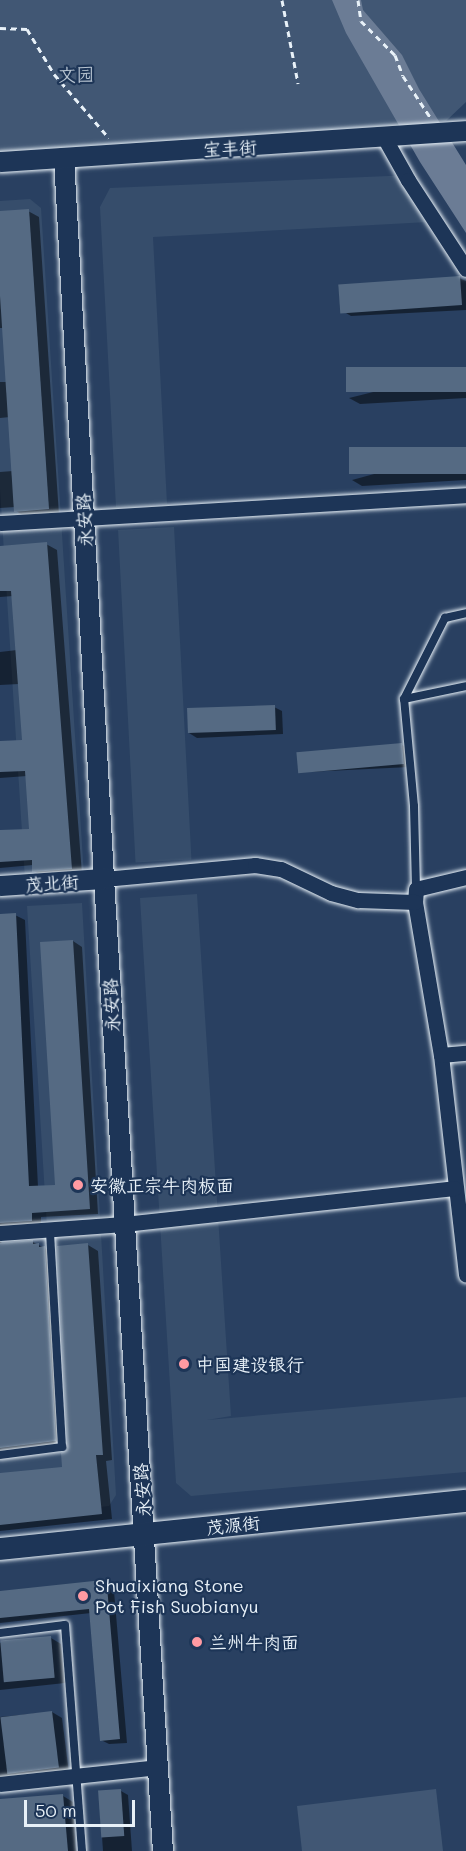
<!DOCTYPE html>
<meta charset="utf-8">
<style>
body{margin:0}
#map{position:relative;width:466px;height:1851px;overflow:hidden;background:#294061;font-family:Mali,"LXGW WenKai TC",sans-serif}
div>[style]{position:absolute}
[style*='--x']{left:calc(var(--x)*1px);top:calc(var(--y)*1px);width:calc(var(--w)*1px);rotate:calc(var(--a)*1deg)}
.built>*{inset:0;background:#364d6b;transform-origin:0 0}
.green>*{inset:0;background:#415774}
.water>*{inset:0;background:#6b7c95}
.shadow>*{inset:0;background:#0007}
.building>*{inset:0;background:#556a83;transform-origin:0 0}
.path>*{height:3px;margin-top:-1.5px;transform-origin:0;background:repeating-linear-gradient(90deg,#e8f1f8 0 6px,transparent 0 10.5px)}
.roads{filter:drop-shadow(0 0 2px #e8f1f8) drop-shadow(0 0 2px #e8f1f8)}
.service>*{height:8px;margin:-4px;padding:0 4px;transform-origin:4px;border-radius:4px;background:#1d3557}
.minor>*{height:15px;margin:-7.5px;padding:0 7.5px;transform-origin:7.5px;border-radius:7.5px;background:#1d3557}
.tertiary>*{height:20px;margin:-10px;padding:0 10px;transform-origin:10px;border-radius:10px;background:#1d3557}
.secondary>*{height:22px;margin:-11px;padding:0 11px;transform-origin:11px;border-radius:11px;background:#1d3557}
.dots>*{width:16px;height:16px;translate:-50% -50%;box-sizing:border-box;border:3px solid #1d3557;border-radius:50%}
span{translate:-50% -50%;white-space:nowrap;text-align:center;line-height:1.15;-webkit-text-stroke:4.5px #1d3557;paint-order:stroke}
.park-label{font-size:18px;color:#b6c3d0}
.street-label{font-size:18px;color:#e8f1f8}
.poi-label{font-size:18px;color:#e8f1f8}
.left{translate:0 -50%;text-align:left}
.scale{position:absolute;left:24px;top:1800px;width:111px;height:27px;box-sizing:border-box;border:3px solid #e8f1f8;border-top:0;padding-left:8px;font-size:18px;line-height:21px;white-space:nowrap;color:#e8f1f8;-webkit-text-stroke:4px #1d3557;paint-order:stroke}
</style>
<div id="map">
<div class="built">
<i style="clip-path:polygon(412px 175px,428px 222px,153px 237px,167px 504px,116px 507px,100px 207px,110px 188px)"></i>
<i style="clip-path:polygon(30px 199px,41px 208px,84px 876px,25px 879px,0 489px,0 201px)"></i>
<i style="left:174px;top:527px;width:333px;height:56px;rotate:87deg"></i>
<i style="clip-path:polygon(197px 894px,231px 1416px,207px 1420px,466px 1397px,466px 1472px,191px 1496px,176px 1483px,140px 898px)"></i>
<i style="clip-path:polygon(82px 903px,116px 1495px,109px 1506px,0 1517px,0 1458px,61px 1452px,27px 906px)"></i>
</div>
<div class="green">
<i style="clip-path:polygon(0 0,466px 0,466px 102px,446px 121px,0 156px)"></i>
<i style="clip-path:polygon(436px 1789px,443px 1851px,302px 1851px,297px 1806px)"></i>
</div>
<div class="water">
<i style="clip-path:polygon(332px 0,361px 0,363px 10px,402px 55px,419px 89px,466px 165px,466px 233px,420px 162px,346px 33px)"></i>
</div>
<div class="shadow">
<i style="clip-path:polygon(28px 211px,39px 217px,59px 515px,26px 517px,16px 511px,15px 507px,0 508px,0 472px,13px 471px,10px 417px,0 418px,0 382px,7px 382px,4px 328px,0 328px,0 213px)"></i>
<i style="clip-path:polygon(459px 278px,466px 281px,466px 310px,351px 316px,341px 310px)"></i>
<i style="clip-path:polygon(466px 369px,466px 398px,360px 404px,349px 398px)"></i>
<i style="clip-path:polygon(466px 449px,466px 480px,362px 486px,352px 480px)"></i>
<i style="clip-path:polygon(46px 544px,57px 550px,82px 874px,44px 877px,34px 871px,33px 865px,0 868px,0 832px,31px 830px,27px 776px,0 778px,0 743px,24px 741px,19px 684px,0 685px,0 652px,17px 650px,13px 596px,0 597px,0 564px)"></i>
<i style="clip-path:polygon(274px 707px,282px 711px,283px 734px,197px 738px,189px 733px)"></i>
<i style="clip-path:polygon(402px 745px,409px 749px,410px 767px,306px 772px,299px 768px)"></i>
<i style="clip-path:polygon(0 915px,15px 915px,25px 920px,38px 1187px,56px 1186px,73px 941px,82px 947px,98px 1214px,41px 1217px,41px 1226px,0 1237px)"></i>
<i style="clip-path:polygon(0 1241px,2px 1243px,33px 1242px,54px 1253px,64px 1446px,0 1454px)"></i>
<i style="clip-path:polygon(88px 1245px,98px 1251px,112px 1460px,106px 1461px,112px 1519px,0 1531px,0 1475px,63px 1468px,70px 1447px)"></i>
<i style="clip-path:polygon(102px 1582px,114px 1591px,127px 1743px,109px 1744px,101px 1740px,91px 1613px,0 1623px,0 1593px)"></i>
<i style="clip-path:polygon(51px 1638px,61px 1644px,65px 1683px,0 1690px,0 1643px)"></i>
<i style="clip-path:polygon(52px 1712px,62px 1718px,69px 1773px,0 1779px,0 1717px)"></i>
<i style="clip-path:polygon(121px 1791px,128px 1795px,132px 1851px,103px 1851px,99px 1792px)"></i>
<i style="clip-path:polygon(63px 1796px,73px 1802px,76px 1851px,0 1851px,0 1801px)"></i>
</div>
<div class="building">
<i style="clip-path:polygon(29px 209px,49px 509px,14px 512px,0 296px,0 211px)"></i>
<i style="left:460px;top:276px;width:29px;height:122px;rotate:86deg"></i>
<i style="left:466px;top:367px;width:25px;height:120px;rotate:90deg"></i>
<i style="left:466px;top:447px;width:27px;height:117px;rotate:90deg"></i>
<i style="clip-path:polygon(47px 542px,72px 869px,32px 872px,32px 860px,0 862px,0 830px,29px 829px,25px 771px,0 772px,0 741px,22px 740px,11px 591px,0 591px,0 546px)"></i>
<i style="left:275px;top:705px;width:25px;height:88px;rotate:88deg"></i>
<i style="left:402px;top:743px;width:21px;height:106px;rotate:85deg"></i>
<i style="clip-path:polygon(16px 913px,29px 1186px,55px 1185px,40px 942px,73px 940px,90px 1209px,32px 1213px,32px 1221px,0 1223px,0 914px)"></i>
<i style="clip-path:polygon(33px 1240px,33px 1244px,39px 1243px,39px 1247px,45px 1246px,56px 1441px,0 1448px,0 1243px)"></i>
<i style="clip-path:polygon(88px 1243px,103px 1455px,96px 1455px,102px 1514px,0 1525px,0 1473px,62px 1467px,61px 1453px,68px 1449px,57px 1246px)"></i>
<i style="clip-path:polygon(103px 1580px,107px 1586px,120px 1739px,100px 1741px,89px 1609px,0 1618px,0 1591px)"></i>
<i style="left:51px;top:1636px;width:42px;height:51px;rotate:85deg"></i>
<i style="left:52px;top:1711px;width:57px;height:52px;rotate:83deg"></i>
<i style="left:121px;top:1789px;width:47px;height:23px;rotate:86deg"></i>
<i style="clip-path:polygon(63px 1794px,68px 1851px,0 1851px,0 1799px)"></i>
</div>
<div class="path">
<i style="--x:282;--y:0;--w:85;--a:79.1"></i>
<i style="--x:358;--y:0;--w:21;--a:82"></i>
<i style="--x:361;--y:21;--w:48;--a:45"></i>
<i style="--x:395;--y:55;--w:22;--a:69"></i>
<i style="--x:403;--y:76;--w:49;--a:56.6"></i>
<i style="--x:0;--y:28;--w:27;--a:2"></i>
<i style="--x:27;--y:29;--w:52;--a:59"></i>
<i style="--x:54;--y:74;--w:84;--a:49.3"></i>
</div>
<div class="roads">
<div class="service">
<i style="--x:404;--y:699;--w:63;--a:-11.8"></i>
<i style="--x:416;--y:889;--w:83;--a:-91.4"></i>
<i style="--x:414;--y:806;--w:107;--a:-95.3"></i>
<i style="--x:404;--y:699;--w:91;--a:-63.2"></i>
<i style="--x:445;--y:618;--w:22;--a:-13"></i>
<i style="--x:0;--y:1455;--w:63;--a:-7.4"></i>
<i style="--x:62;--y:1447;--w:218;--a:-93.2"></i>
<i style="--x:0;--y:1633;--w:65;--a:-7"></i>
<i style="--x:65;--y:1625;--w:227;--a:85.7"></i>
</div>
<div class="minor">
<i style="--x:385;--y:139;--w:47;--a:60.7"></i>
<i style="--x:408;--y:180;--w:106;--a:56.9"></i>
<i style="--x:0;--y:523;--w:467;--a:-3.4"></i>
<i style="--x:466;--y:877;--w:51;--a:166.5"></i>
<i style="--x:416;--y:889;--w:13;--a:94"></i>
<i style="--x:415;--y:902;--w:155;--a:80.4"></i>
<i style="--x:441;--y:1055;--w:221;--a:83.5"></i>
<i style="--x:104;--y:879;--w:152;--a:-5.3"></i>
<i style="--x:255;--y:865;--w:26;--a:9"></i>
<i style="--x:281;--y:869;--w:55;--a:25.6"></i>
<i style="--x:331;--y:893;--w:28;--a:15"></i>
<i style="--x:358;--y:900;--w:57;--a:2"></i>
<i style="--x:441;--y:1055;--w:25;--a:-5"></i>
<i style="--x:0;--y:1233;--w:124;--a:-4.2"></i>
<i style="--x:124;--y:1224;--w:332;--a:-6.2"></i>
<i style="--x:0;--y:1784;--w:159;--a:-6.1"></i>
</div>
<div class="tertiary">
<i style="--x:64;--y:158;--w:722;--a:86.82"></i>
<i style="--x:104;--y:879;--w:974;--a:86.53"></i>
<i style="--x:0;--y:162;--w:467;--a:-3.8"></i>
<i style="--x:0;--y:886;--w:104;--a:-3.9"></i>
</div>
<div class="secondary">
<i style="--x:0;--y:1549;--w:468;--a:-5.9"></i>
</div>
</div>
<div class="dots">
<i style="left:78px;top:1185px;background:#ff9aa2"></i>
<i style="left:184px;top:1364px;background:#ff9aa2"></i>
<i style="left:83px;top:1596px;background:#ff9aa2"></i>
<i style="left:197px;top:1642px;background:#ff9aa2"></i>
</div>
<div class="park-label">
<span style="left:76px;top:74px">文园</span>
</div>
<div class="street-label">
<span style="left:230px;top:148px;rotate:-3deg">宝丰街</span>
<span style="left:84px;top:520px;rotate:-93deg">永安路</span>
<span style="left:52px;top:883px;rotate:-4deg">茂北街</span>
<span style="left:111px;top:1005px;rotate:-93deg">永安路</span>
<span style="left:142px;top:1490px;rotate:-94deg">永安路</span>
<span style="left:233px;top:1525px;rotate:-6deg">茂源街</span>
</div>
<div class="poi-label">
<span class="left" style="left:90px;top:1185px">安徽正宗牛肉板面</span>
<span class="left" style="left:196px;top:1364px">中国建设银行</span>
<span class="left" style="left:95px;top:1596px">Shuaixiang Stone<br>Pot Fish Suobianyu</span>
<span class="left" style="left:209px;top:1642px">兰州牛肉面</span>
</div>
<div class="scale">50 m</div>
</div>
